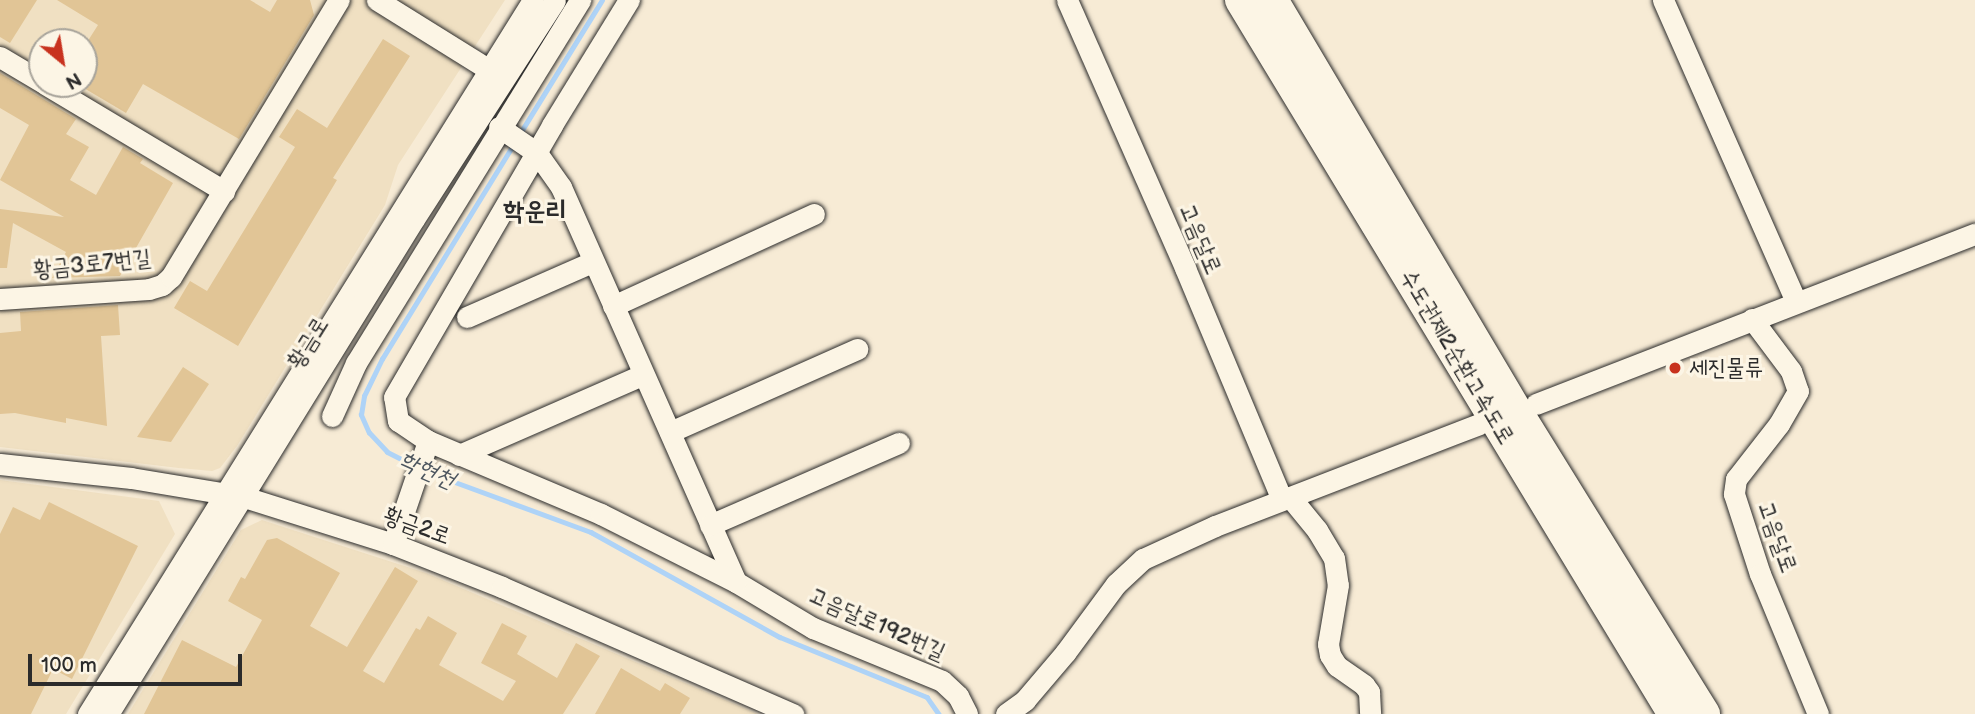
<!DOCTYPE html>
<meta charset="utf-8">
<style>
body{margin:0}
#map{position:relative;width:1975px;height:714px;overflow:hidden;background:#f7ebd5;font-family:"Balsamiq Sans","Poor Story",sans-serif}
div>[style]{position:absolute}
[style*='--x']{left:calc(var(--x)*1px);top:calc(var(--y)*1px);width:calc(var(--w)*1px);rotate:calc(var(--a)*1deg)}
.built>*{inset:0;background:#f0e0c2}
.stream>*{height:4.5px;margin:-2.25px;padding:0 2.25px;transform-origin:2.25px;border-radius:2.25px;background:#aed3f7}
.building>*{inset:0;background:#e1c596}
.roads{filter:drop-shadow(0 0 2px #2b2b2b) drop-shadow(0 0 2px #2b2b2b)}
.minor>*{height:21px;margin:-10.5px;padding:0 10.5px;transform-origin:10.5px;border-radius:10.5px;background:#fcf5e5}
.highway>*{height:32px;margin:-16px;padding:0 16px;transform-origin:16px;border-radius:16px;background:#fcf5e5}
.dots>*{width:19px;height:19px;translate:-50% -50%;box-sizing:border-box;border:4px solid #fcf5e5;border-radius:50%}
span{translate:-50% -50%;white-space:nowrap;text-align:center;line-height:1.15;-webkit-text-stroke:6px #fcf5e5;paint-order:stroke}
.street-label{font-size:23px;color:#2b2b2b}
.poi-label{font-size:23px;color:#2b2b2b}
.left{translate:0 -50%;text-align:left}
.water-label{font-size:24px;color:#4c555e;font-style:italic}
.quarter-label{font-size:26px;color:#2b2b2b;font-weight:700}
.north{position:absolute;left:28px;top:28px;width:70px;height:70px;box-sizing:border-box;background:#fcf5e5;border:2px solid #a8a49b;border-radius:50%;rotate:150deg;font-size:19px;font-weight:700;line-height:28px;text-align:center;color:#2b2b2b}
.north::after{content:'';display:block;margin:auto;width:24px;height:32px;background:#c8321e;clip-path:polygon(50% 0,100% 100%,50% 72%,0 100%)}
.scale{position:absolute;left:28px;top:654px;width:214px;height:32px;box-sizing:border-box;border:4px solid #2b2b2b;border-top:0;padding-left:9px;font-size:21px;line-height:24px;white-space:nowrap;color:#2b2b2b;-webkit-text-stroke:5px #fcf5e5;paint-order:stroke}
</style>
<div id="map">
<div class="built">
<i style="clip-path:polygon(evenodd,0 0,505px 0,398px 165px,385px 205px,237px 446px,220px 468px,212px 471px,179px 468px,0 447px,0 0,42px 42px,84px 42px,84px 84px,42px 84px,42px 42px)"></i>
<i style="clip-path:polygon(0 480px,159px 501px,175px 534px,66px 714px,0 714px)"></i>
<i style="clip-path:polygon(262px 520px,426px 573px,758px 714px,128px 714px,241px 530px)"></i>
</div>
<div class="stream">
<i style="--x:519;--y:135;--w:158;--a:-58.4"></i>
<i style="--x:414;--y:466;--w:30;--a:-153"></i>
<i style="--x:387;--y:452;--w:26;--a:-133"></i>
<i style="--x:369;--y:433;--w:20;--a:-114"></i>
<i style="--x:361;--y:415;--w:19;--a:-81"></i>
<i style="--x:364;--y:396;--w:41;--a:-64.1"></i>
<i style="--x:382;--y:359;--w:251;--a:-58.5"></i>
<i style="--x:425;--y:471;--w:177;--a:20.2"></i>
<i style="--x:591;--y:532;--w:216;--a:29.1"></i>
<i style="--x:780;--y:637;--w:159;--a:22.2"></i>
<i style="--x:927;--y:697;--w:21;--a:55"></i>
</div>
<div class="building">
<i style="clip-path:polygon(0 0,37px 0,10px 43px,0 37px)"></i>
<i style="clip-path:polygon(57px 0,250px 0,270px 12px,277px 0,310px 0,314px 15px,239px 139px,143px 84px,126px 113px,77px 84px,84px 84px,84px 47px,98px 25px)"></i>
<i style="clip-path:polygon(383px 39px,410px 56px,333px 178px,337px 180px,238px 346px,174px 308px,190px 281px,207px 291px,295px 147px,279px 137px,297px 109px,327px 128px)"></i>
<i style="clip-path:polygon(0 73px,76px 119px,66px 134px,89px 147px,70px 180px,96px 195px,123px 147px,143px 159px,140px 163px,173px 183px,120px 276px,52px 278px,66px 252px,13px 223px,7px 268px,0 268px,0 209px,64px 217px,0 180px,29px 125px,0 108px)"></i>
<i style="clip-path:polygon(118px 305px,120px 335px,101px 336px,107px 426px,66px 418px,66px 423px,15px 413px,0 414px,0 333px,21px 331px,20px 312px)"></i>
<i style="clip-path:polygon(183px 367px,209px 384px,171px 442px,137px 437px)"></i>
<i style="clip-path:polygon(49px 502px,138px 546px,72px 679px,53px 669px,31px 714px,0 714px,0 534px,13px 507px,40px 520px)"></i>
<i style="clip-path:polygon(277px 538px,340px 573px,310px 626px,347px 647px,395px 567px,418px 581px,363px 671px,384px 683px,416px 628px,420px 630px,428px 616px,457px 633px,439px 665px,503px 701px,516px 681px,481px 663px,502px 623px,527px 636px,517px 654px,557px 678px,576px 643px,600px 656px,563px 714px,144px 714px,182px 640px,236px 667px,262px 620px,228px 601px,241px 577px,245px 579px,267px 540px)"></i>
<i style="clip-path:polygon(621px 668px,660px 691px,665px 683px,690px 698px,680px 714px,595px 714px)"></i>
</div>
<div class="roads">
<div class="minor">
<i style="--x:377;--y:0;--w:144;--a:31.9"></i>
<i style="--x:1067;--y:0;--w:293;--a:66.2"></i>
<i style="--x:1185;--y:268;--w:251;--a:67.3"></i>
<i style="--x:1663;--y:0;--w:329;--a:66.2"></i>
<i style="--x:0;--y:57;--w:49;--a:30.8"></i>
<i style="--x:45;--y:84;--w:209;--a:30.9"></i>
<i style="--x:499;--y:127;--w:46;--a:34.4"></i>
<i style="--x:537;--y:153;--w:42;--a:54.8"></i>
<i style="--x:561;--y:187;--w:432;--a:66.1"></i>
<i style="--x:736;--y:582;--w:90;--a:30.9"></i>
<i style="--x:813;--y:628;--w:139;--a:22.3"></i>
<i style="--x:942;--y:681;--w:22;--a:43"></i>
<i style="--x:958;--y:696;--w:20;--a:63"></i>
<i style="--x:0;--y:299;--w:149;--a:-3.8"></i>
<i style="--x:149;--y:289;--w:14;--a:-17"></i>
<i style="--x:162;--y:285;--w:12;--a:-42"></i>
<i style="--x:171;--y:277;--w:324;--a:-58.8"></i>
<i style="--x:613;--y:306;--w:221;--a:-24.6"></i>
<i style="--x:467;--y:317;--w:137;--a:-23.7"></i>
<i style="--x:1752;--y:319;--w:65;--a:53.1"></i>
<i style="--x:1791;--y:371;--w:21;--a:71"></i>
<i style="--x:1798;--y:391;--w:38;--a:120"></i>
<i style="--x:1779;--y:424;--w:70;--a:128"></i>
<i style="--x:1736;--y:479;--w:15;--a:98"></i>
<i style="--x:1734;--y:494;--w:84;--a:72"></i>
<i style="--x:1760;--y:574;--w:152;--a:67.5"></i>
<i style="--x:1536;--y:404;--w:471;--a:-21.2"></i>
<i style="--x:332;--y:416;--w:58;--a:-65.6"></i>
<i style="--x:356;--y:363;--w:427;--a:-58.3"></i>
<i style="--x:670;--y:432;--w:205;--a:-23.9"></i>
<i style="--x:428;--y:441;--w:188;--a:22.9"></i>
<i style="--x:601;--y:514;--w:151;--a:26.7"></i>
<i style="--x:459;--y:455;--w:200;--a:-23.6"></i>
<i style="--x:0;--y:464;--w:132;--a:6.1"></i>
<i style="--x:131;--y:478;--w:115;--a:9.5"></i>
<i style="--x:244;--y:497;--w:156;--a:17.5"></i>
<i style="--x:393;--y:544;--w:117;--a:21.5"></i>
<i style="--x:502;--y:587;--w:318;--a:23.6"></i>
<i style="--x:1290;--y:497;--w:43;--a:50.7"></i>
<i style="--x:1317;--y:530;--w:33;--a:59"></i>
<i style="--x:1334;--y:558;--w:27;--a:82"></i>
<i style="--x:1338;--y:585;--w:60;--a:99.6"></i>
<i style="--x:1328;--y:644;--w:11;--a:80"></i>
<i style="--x:1330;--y:655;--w:13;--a:58"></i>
<i style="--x:1337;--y:666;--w:33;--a:35"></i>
<i style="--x:1364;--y:685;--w:9;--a:54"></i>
<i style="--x:1369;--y:692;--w:22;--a:87"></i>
<i style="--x:710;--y:525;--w:206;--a:-23.5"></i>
<i style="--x:393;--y:544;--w:109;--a:-71.2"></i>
<i style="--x:428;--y:441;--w:36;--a:-146"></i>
<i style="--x:398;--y:421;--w:24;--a:-99"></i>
<i style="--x:394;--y:397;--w:315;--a:-59.8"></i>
<i style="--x:552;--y:125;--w:147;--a:-58.4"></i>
<i style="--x:88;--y:714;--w:841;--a:-58.07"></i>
<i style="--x:108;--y:714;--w:582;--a:-58.28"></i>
<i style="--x:414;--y:219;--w:260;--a:-57.2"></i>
<i style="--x:1006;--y:714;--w:24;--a:-36"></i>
<i style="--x:1025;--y:700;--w:62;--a:-49.6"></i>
<i style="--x:1065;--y:653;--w:86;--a:-53.5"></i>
<i style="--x:1116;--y:584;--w:37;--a:-43"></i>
<i style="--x:1143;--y:559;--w:79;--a:-24.6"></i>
<i style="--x:1215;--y:526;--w:283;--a:-21.1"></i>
</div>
<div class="highway">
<i style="--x:1241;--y:0;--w:835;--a:58.77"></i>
<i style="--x:1272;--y:0;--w:482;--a:59.3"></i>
<i style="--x:1518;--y:414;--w:353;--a:58.2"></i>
</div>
</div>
<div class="dots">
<i style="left:1675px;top:368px;background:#c8321e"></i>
</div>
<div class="street-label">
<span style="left:1200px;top:239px;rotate:67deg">고음달로</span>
<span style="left:92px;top:264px;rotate:-6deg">황금3로7번길</span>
<span style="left:308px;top:343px;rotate:-58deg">황금로</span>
<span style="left:1457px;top:357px;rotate:59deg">수도권제2순환고속도로</span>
<span style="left:417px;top:526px;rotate:20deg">황금2로</span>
<span style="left:1777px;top:537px;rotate:70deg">고음달로</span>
<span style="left:877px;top:624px;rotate:24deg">고음달로192번길</span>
</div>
<div class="poi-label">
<span class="left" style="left:1689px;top:368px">세진물류</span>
</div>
<div class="water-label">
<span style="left:427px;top:470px;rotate:24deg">학현천</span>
</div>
<div class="quarter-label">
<span style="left:535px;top:212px">학운리</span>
</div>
<div class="north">N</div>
<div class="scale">100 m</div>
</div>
